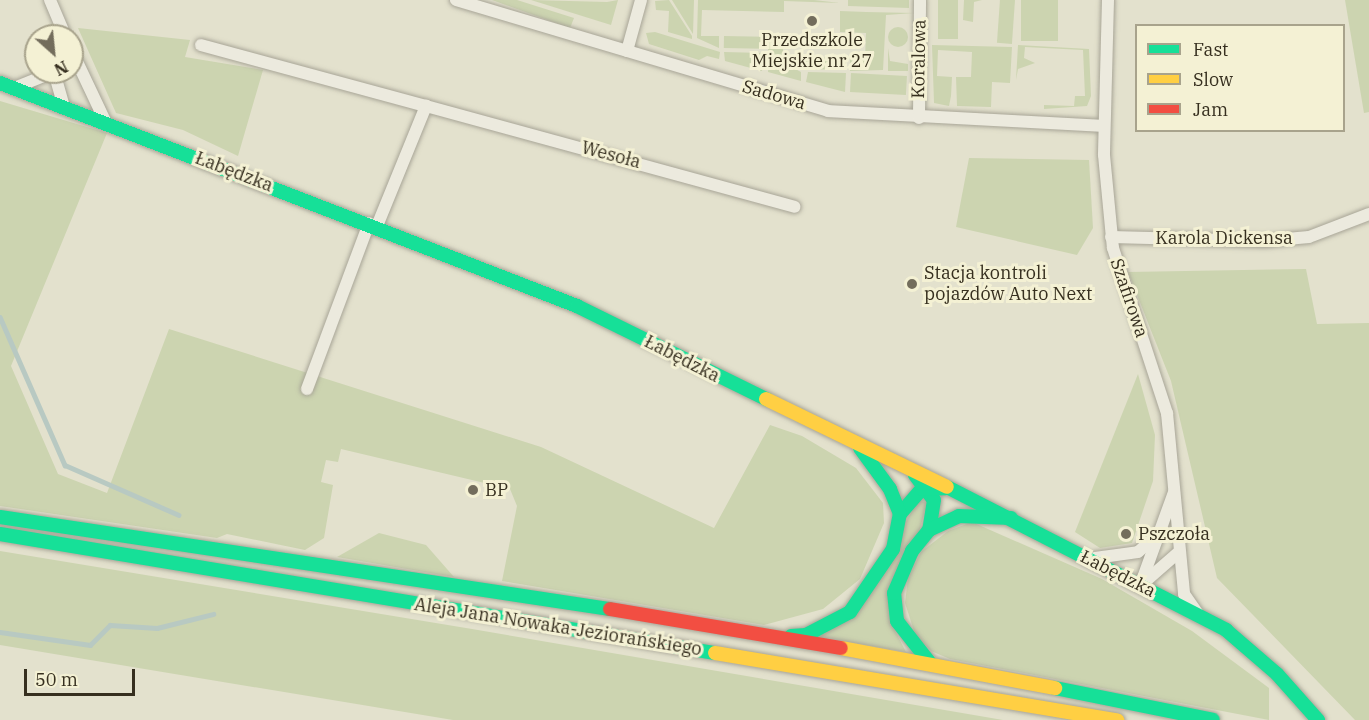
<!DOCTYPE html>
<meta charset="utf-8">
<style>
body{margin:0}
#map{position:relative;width:1369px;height:720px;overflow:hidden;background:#e3e1cd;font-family:"IBM Plex Serif",serif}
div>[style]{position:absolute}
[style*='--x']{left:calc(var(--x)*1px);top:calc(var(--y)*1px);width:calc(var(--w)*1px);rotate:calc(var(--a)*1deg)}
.green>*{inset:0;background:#ccd4b0;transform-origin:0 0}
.round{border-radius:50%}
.stream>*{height:4.5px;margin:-2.25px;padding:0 2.25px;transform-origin:2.25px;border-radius:2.25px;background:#b8c9c2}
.roads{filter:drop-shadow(0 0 2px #a8a597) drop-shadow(0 0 2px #a8a597)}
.street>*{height:12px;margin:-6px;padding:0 6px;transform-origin:6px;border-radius:6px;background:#eceade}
.fast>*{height:14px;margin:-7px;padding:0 7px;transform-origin:7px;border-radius:7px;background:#16e098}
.slow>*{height:14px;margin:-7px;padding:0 7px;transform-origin:7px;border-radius:7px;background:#ffcf43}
.jam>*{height:14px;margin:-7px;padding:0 7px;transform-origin:7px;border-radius:7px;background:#f24e42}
.dots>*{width:16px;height:16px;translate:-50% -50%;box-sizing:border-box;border:3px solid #f4f1d4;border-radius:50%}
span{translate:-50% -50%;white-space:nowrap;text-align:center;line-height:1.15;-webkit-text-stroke:6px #f4f1d4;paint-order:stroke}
.poi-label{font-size:18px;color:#362f1f}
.left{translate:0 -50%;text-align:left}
.street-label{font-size:18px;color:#362f1f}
.legend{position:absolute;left:1135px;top:24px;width:210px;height:108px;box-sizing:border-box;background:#f4f1d4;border:2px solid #a8a38c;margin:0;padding:8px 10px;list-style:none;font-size:18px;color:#362f1f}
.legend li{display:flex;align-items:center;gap:12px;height:30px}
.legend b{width:30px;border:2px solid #a8a38c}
.north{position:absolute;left:24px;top:24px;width:60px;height:60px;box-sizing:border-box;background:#f4f1d4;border:2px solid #a8a38c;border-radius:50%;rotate:153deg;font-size:16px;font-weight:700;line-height:24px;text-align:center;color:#362f1f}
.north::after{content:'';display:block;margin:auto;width:21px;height:27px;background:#736d5c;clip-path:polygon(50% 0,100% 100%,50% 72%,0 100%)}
.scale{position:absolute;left:24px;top:669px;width:111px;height:27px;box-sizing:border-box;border:3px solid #362f1f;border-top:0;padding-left:8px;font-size:18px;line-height:21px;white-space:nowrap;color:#362f1f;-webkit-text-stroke:4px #f4f1d4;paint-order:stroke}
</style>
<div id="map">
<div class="green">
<i style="clip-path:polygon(492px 0,517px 0,574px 18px,570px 28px)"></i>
<i style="clip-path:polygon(531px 0,607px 2px,618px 0,611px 25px)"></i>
<i style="clip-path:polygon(669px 0,692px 36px,692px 39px,668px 32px,669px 11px,656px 10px,655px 1px)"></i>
<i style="clip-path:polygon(672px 0,694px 0,693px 34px)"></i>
<i style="clip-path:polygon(698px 0,814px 0,840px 3px,784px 1px,784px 12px,702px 10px,701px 36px,719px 36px,719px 48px,697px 38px)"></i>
<i style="clip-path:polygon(848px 0,909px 0,909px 8px,848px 6px)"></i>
<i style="left:938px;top:0;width:20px;height:39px"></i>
<i style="clip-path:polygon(964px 0,982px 0,974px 2px,973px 22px,963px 20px)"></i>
<i style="left:1015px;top:0;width:44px;height:15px;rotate:94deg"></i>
<i style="left:1021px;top:0;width:37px;height:41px"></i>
<i style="clip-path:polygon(1345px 0,1369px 0,1369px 112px,1364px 113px)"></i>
<i style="clip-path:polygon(840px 11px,866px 12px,914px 13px,886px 15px,883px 70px,850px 71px,850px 58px,865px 58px,866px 33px,840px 32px)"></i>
<i class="round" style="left:888px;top:27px;width:20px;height:20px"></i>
<i style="clip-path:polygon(78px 28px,190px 40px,185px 57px,263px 70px,238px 156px,183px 130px,116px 113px)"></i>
<i style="clip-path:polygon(655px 32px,720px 52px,719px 59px,707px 56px,699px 60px,649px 44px,646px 33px)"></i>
<i style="left:724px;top:36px;width:40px;height:12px;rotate:1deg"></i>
<i style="clip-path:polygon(768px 38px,783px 38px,783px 56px,802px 57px,802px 68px,768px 51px)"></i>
<i style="clip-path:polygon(932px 45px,1012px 47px,1010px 83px,992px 82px,991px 107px,957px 106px,956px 77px,971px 77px,972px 52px,938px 50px,937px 76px,952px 77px,951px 96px,949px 106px,934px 103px)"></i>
<i style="clip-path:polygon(1018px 45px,1089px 49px,1091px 96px,1087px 106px,1044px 109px,1044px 105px,1074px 106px,1075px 96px,1085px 96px,1083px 50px,1025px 47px,1024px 58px,1035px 63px,1018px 69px,1016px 80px)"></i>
<i style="clip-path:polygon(888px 48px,890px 61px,908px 64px,908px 71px,888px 71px)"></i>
<i style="clip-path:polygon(724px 52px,763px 53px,762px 71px,725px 61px)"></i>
<i style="clip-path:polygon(769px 55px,801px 72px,801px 81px,768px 72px)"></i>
<i style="left:806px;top:57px;width:40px;height:12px;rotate:1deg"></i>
<i style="clip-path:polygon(808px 72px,846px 73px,845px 92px,806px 82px)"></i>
<i style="left:851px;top:73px;width:56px;height:19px;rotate:3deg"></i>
<i style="clip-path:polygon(0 101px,107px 133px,11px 366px,58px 474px,107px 493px,169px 329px,541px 447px,714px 528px,770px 425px,802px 436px,856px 468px,883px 503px,884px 523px,860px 579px,823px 609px,764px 625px,502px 581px,517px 506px,510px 489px,341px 449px,338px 462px,326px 460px,321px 482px,333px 485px,324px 538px,305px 550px,227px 534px,217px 538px,0 506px)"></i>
<i style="clip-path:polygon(969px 158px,1089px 160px,1093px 228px,1077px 255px,956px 227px)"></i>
<i style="clip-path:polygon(1306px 269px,1317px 324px,1369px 323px,1369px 720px,1355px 720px,1217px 578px,1171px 381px,1128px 272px)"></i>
<i style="clip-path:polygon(1138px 374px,1155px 435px,1153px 481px,1132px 543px,1100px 548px,1075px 532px)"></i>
<i style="clip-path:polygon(918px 500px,927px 503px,893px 627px,906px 652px,819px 637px,855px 614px)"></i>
<i style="clip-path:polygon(972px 522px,1102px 579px,1192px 631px,1269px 688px,1269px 720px,950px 659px,931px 651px,915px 634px,905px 603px,908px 578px,921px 552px,948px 531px)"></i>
<i style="clip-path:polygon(379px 533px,426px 545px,454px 577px,337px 557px)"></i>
<i style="clip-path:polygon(0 551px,472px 629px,1003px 720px,453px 720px,0 645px)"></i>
</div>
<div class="stream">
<i style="--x:0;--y:317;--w:162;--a:66.3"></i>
<i style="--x:65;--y:465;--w:124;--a:23.7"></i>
<i style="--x:0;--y:632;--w:91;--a:8.2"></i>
<i style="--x:90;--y:645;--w:28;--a:-45"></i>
<i style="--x:110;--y:625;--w:47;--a:3.7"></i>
<i style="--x:157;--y:628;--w:58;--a:-14"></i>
</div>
<div class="roads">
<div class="street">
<i style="--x:50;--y:0;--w:39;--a:67"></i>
<i style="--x:456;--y:0;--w:388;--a:16.6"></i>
<i style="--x:828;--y:111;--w:276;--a:3.1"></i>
<i style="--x:1108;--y:0;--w:155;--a:91.5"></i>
<i style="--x:1104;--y:155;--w:93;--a:84.5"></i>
<i style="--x:1113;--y:248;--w:174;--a:71.9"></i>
<i style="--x:1167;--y:413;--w:182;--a:84.6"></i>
<i style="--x:1184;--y:594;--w:24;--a:55"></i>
<i style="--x:201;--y:45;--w:233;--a:15.2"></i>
<i style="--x:72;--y:51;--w:80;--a:64.7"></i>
<i style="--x:627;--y:51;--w:53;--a:-74.6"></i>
<i style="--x:54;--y:72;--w:36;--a:74"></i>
<i style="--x:14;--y:88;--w:43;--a:-21.8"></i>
<i style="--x:919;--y:118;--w:118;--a:-89.5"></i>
<i style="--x:377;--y:226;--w:130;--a:-67.8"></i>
<i style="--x:426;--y:106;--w:382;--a:15.3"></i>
<i style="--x:1111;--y:237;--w:154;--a:1.5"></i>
<i style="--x:1265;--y:241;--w:44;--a:-5.2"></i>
<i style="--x:1309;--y:237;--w:64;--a:-21"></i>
<i style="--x:307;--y:389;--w:177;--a:-69.5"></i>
<i style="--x:1095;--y:558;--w:43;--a:-7.9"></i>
<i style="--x:1138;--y:552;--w:20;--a:-41"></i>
<i style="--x:1140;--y:586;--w:100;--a:-70.1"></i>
<i style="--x:1140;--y:586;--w:52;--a:-41.1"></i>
</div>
<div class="fast">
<i style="--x:0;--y:83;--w:619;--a:21.13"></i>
<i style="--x:577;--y:306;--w:211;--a:26.2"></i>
<i style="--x:915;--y:475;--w:31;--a:53"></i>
<i style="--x:934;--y:500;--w:30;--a:99"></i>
<i style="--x:947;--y:487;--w:314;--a:27.1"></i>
<i style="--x:1226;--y:630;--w:67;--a:40.8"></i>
<i style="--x:1277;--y:674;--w:62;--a:48.3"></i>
<i style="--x:900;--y:514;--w:33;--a:-49"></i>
<i style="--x:922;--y:489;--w:23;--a:-2"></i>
<i style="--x:0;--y:517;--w:617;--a:8.58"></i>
<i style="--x:0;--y:534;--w:725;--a:9.45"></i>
<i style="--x:791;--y:636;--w:15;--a:-4"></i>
<i style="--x:806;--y:635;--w:50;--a:-27.6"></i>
<i style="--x:850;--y:612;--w:76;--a:-55.7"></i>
<i style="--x:893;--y:549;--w:36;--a:-79"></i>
<i style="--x:900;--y:514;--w:27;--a:-112"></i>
<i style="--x:890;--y:489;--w:51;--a:-126.2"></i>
<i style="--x:930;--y:663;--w:53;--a:-128.2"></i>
<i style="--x:897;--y:621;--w:28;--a:-96"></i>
<i style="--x:894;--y:593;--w:46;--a:-66.8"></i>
<i style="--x:912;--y:551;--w:27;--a:-51"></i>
<i style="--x:929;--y:530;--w:33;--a:-25"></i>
<i style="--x:959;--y:516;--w:52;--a:2.2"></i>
<i style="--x:1055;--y:688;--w:161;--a:11.4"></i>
</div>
<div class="slow">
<i style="--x:766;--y:399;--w:201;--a:25.9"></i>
<i style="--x:841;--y:648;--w:218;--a:10.6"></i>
<i style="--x:715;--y:653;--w:408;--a:9.5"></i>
</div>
<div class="jam">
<i style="--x:610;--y:609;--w:234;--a:9.6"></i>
</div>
</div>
<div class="dots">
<i style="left:812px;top:21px;background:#736d5c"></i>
<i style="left:912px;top:284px;background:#736d5c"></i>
<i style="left:473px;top:490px;background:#736d5c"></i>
<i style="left:1126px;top:534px;background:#736d5c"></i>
</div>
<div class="poi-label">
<span style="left:812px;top:51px">Przedszkole<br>Miejskie nr 27</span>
<span class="left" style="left:924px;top:284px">Stacja kontroli<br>pojazdów Auto Next</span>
<span class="left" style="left:485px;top:490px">BP</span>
<span class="left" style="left:1138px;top:534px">Pszczoła</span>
</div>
<div class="street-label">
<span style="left:919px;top:59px;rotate:-89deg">Koralowa</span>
<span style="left:774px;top:95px;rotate:16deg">Sadowa</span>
<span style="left:611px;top:155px;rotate:15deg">Wesoła</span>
<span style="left:234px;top:172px;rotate:21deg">Łabędzka</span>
<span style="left:1224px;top:238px">Karola Dickensa</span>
<span style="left:1129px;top:298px;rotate:71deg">Szafirowa</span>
<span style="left:682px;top:359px;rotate:27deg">Łabędzka</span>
<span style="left:1118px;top:574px;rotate:27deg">Łabędzka</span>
<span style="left:558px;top:627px;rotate:9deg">Aleja Jana Nowaka-Jeziorańskiego</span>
</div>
<ul class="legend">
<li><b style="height:8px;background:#16e098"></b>Fast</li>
<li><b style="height:8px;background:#ffcf43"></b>Slow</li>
<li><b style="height:8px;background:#f24e42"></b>Jam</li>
</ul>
<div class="north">N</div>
<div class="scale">50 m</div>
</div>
